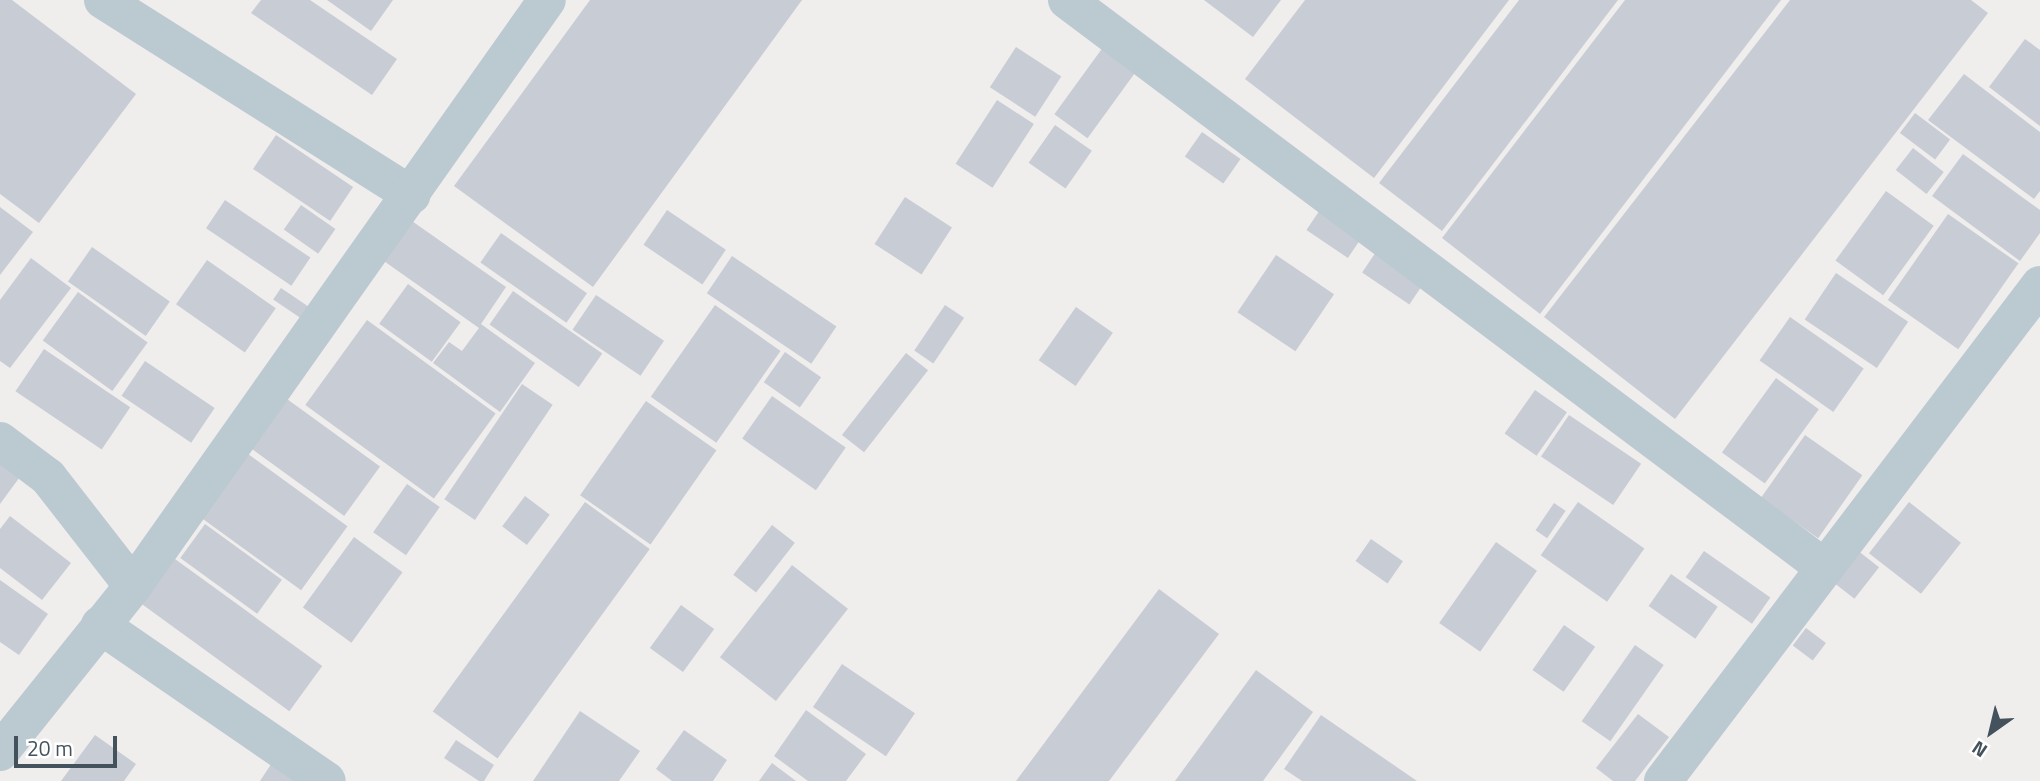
<!DOCTYPE html>
<style>
body{margin:0}
#map{position:relative;width:2040px;height:781px;overflow:hidden;background:#f0eded;font-family:"Titillium Web",sans-serif}
div>[style]{position:absolute}
[style*='--x']{left:calc(var(--x)*1px);top:calc(var(--y)*1px);width:calc(var(--w)*1px);rotate:calc(var(--a)*1deg)}
.building>*{inset:0;background:#c8ccd4;transform-origin:0 0}
.minor>*{height:38px;margin:-19px;padding:0 19px;transform-origin:19px;border-radius:19px;background:#bbc9d1}
span{translate:-50% -50%;white-space:nowrap;text-align:center;line-height:1.15;-webkit-text-stroke:7px #fff;paint-order:stroke}
.north{position:absolute;left:1956px;top:697px;width:70px;height:70px;-webkit-text-stroke:5px #fff;paint-order:stroke;rotate:214deg;font-size:19px;font-weight:700;line-height:28px;text-align:center;color:#43525c}
.north::after{content:'';display:block;margin:auto;width:24px;height:32px;background:#43525c;clip-path:polygon(50% 0,100% 100%,50% 72%,0 100%)}
.scale{position:absolute;left:14px;top:736px;width:103px;height:32px;box-sizing:border-box;border:4px solid #43525c;border-top:0;padding-left:9px;font-size:21px;line-height:24px;white-space:nowrap;color:#43525c;-webkit-text-stroke:5px #fff;paint-order:stroke}
</style>
<div id="map">
<div class="building">
<i style="clip-path:polygon(0 0,12px 0,136px 94px,39px 223px,0 194px)"></i>
<i style="clip-path:polygon(261px 0,310px 0,397px 59px,372px 95px,251px 13px)"></i>
<i style="clip-path:polygon(327px 0,393px 0,371px 31px)"></i>
<i style="clip-path:polygon(590px 0,802px 0,593px 287px,454px 186px)"></i>
<i style="clip-path:polygon(1204px 0,1281px 0,1253px 37px)"></i>
<i style="clip-path:polygon(1305px 0,1509px 0,1374px 178px,1245px 79px)"></i>
<i style="clip-path:polygon(1519px 0,1618px 0,1442px 231px,1379px 183px)"></i>
<i style="clip-path:polygon(1625px 0,1781px 0,1540px 314px,1442px 238px)"></i>
<i style="clip-path:polygon(1790px 0,1971px 0,1988px 13px,1675px 419px,1544px 317px)"></i>
<i style="left:1109px;top:39px;width:41px;height:93px;rotate:36deg"></i>
<i style="clip-path:polygon(2025px 39px,2040px 50px,2040px 126px,1989px 87px)"></i>
<i style="left:1016px;top:47px;width:54px;height:48px;rotate:33deg"></i>
<i style="clip-path:polygon(1964px 74px,2040px 132px,2040px 191px,2034px 199px,1928px 120px)"></i>
<i style="left:997px;top:100px;width:44px;height:76px;rotate:33deg"></i>
<i style="left:1915px;top:113px;width:44px;height:25px;rotate:37deg"></i>
<i style="left:1055px;top:125px;width:45px;height:46px;rotate:35deg"></i>
<i style="left:1202px;top:132px;width:47px;height:30px;rotate:35deg"></i>
<i style="left:276px;top:135px;width:93px;height:41px;rotate:34deg"></i>
<i style="left:1913px;top:148px;width:39px;height:28px;rotate:38deg"></i>
<i style="clip-path:polygon(1963px 154px,2040px 210px,2040px 233px,2020px 261px,1932px 196px)"></i>
<i style="left:1886px;top:191px;width:59px;height:86px;rotate:36deg"></i>
<i style="left:905px;top:197px;width:56px;height:56px;rotate:33deg"></i>
<i style="left:225px;top:200px;width:103px;height:34px;rotate:34deg"></i>
<i style="left:1326px;top:201px;width:50px;height:35px;rotate:34deg"></i>
<i style="left:301px;top:205px;width:42px;height:30px;rotate:35deg"></i>
<i style="clip-path:polygon(0 207px,33px 232px,0 275px)"></i>
<i style="left:667px;top:210px;width:71px;height:42px;rotate:34deg"></i>
<i style="left:1948px;top:214px;width:86px;height:105px;rotate:35deg"></i>
<i style="clip-path:polygon(409px 219px,506px 287px,481px 324px,535px 363px,500px 412px,433px 363px,449px 342px,462px 351px,479px 328px,381px 259px)"></i>
<i style="left:501px;top:233px;width:105px;height:36px;rotate:35deg"></i>
<i style="left:1380px;top:246px;width:57px;height:32px;rotate:34deg"></i>
<i style="left:92px;top:247px;width:95px;height:42px;rotate:35deg"></i>
<i style="left:1276px;top:255px;width:70px;height:69px;rotate:34deg"></i>
<i style="left:732px;top:256px;width:126px;height:45px;rotate:34deg"></i>
<i style="clip-path:polygon(31px 258px,71px 288px,10px 368px,0 361px,0 300px)"></i>
<i style="left:207px;top:260px;width:84px;height:54px;rotate:35deg"></i>
<i style="left:1836px;top:273px;width:87px;height:56px;rotate:34deg"></i>
<i style="left:408px;top:284px;width:65px;height:49px;rotate:36deg"></i>
<i style="left:281px;top:288px;width:37px;height:14px;rotate:34deg"></i>
<i style="left:513px;top:291px;width:109px;height:41px;rotate:35deg"></i>
<i style="left:78px;top:292px;width:86px;height:60px;rotate:36deg"></i>
<i style="left:596px;top:295px;width:82px;height:42px;rotate:34deg"></i>
<i style="left:715px;top:305px;width:80px;height:112px;rotate:35deg"></i>
<i style="left:945px;top:305px;width:23px;height:55px;rotate:34deg"></i>
<i style="left:1076px;top:307px;width:45px;height:65px;rotate:35deg"></i>
<i style="left:1790px;top:317px;width:90px;height:53px;rotate:35deg"></i>
<i style="left:367px;top:320px;width:159px;height:105px;rotate:36deg"></i>
<i style="left:44px;top:349px;width:104px;height:51px;rotate:34deg"></i>
<i style="left:785px;top:352px;width:44px;height:37px;rotate:35deg"></i>
<i style="left:906px;top:353px;width:28px;height:104px;rotate:38deg"></i>
<i style="left:145px;top:361px;width:84px;height:42px;rotate:34deg"></i>
<i style="left:1776px;top:378px;width:53px;height:92px;rotate:36deg"></i>
<i style="left:522px;top:384px;width:37px;height:139px;rotate:34deg"></i>
<i style="left:1535px;top:390px;width:39px;height:53px;rotate:35deg"></i>
<i style="left:772px;top:396px;width:90px;height:52px;rotate:35deg"></i>
<i style="left:287px;top:399px;width:115px;height:61px;rotate:36deg"></i>
<i style="left:646px;top:401px;width:86px;height:115px;rotate:35deg"></i>
<i style="left:1569px;top:415px;width:87px;height:50px;rotate:34deg"></i>
<i style="left:1805px;top:435px;width:70px;height:77px;rotate:35deg"></i>
<i style="left:248px;top:454px;width:123px;height:79px;rotate:36deg"></i>
<i style="clip-path:polygon(0 458px,22px 474px,0 504px)"></i>
<i style="left:407px;top:484px;width:40px;height:59px;rotate:35deg"></i>
<i style="left:525px;top:496px;width:31px;height:38px;rotate:37deg"></i>
<i style="left:585px;top:502px;width:80px;height:259px;rotate:36deg"></i>
<i style="left:1578px;top:502px;width:81px;height:65px;rotate:35deg"></i>
<i style="left:1909px;top:502px;width:66px;height:65px;rotate:38deg"></i>
<i style="left:1554px;top:503px;width:14px;height:33px;rotate:34deg"></i>
<i style="clip-path:polygon(10px 516px,71px 563px,42px 600px,0 568px,0 529px)"></i>
<i style="left:205px;top:524px;width:95px;height:42px;rotate:36deg"></i>
<i style="left:772px;top:525px;width:29px;height:63px;rotate:38deg"></i>
<i style="left:354px;top:537px;width:60px;height:87px;rotate:36deg"></i>
<i style="left:1371px;top:539px;width:39px;height:27px;rotate:35deg"></i>
<i style="left:1496px;top:542px;width:50px;height:99px;rotate:35deg"></i>
<i style="left:1857px;top:550px;width:28px;height:40px;rotate:38deg"></i>
<i style="left:1704px;top:551px;width:81px;height:32px;rotate:35deg"></i>
<i style="left:175px;top:559px;width:182px;height:56px;rotate:36deg"></i>
<i style="left:792px;top:565px;width:71px;height:117px;rotate:38deg"></i>
<i style="left:1671px;top:574px;width:57px;height:39px;rotate:35deg"></i>
<i style="clip-path:polygon(0 580px,48px 614px,19px 655px,0 642px)"></i>
<i style="clip-path:polygon(1159px 589px,1219px 634px,1109px 781px,1016px 781px)"></i>
<i style="left:681px;top:605px;width:41px;height:53px;rotate:36deg"></i>
<i style="left:1564px;top:625px;width:38px;height:55px;rotate:35deg"></i>
<i style="left:1806px;top:628px;width:25px;height:22px;rotate:37deg"></i>
<i style="left:1635px;top:645px;width:35px;height:93px;rotate:35deg"></i>
<i style="left:842px;top:664px;width:88px;height:52px;rotate:34deg"></i>
<i style="clip-path:polygon(1256px 670px,1313px 712px,1263px 781px,1175px 781px)"></i>
<i style="clip-path:polygon(806px 710px,866px 754px,846px 781px,808px 781px,774px 756px)"></i>
<i style="clip-path:polygon(580px 711px,640px 751px,619px 781px,533px 781px)"></i>
<i style="clip-path:polygon(1638px 714px,1669px 737px,1635px 781px,1613px 781px,1596px 768px)"></i>
<i style="clip-path:polygon(1321px 715px,1417px 781px,1302px 781px,1284px 769px)"></i>
<i style="clip-path:polygon(684px 730px,727px 760px,713px 781px,672px 781px,656px 769px)"></i>
<i style="clip-path:polygon(95px 735px,136px 764px,124px 781px,61px 781px)"></i>
<i style="clip-path:polygon(456px 740px,494px 765px,484px 781px,479px 781px,444px 758px)"></i>
<i style="clip-path:polygon(279px 752px,322px 781px,260px 781px)"></i>
<i style="clip-path:polygon(772px 763px,796px 781px,759px 781px)"></i>
</div>
<div class="minor">
<i style="--x:103;--y:0;--w:365;--a:32.3"></i>
<i style="--x:1067;--y:0;--w:947;--a:36.85"></i>
<i style="--x:0;--y:441;--w:60;--a:36.9"></i>
<i style="--x:48;--y:477;--w:138;--a:52.1"></i>
<i style="--x:100;--y:625;--w:275;--a:34.5"></i>
<i style="--x:0;--y:752;--w:213;--a:-51.3"></i>
<i style="--x:133;--y:586;--w:717;--a:-54.76"></i>
<i style="--x:1663;--y:781;--w:623;--a:-52.76"></i>
</div>
<div class="north">N</div>
<div class="scale">20 m</div>
</div>
